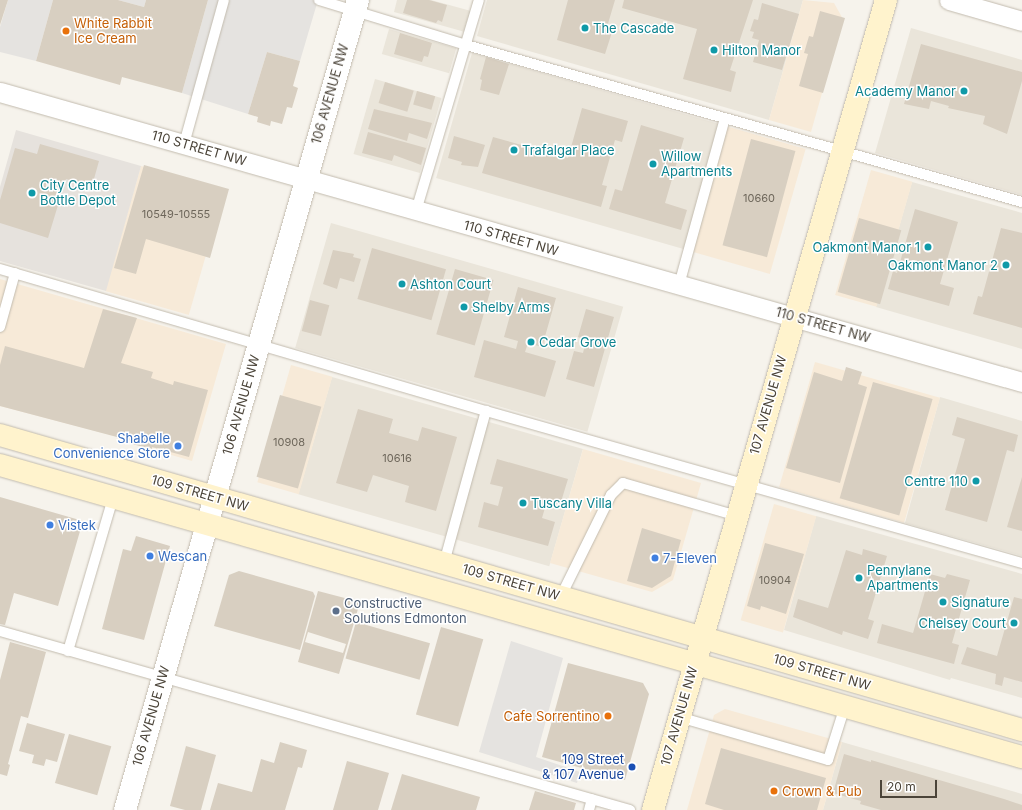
<!DOCTYPE html>
<style>
body{margin:0}
#map{position:relative;width:1022px;height:810px;overflow:hidden;background:#f6f3ec;font-family:Inter,sans-serif}
div>[style]{position:absolute}
[style*='--x']{left:calc(var(--x)*1px);top:calc(var(--y)*1px);width:calc(var(--w)*1px);rotate:calc(var(--a)*1deg)}
.residential>*{inset:0;background:#eae5da;transform-origin:0 0}
.commercial>*{inset:0;background:#f7ead8;transform-origin:0 0}
.industrial>*{inset:0;background:#e6e2dd}
.parking>*{inset:0;background:#e5e3e0}
.building>*{inset:0;background:#d8cfc1;transform-origin:0 0}
.roads{filter:drop-shadow(0 0 1px #c2bbae) drop-shadow(0 0 1px #c2bbae)}
.service>*{height:10px;margin:-5px;padding:0 5px;transform-origin:5px;border-radius:5px;background:#fff}
.minor>*{height:19px;margin:-9.5px;padding:0 9.5px;transform-origin:9.5px;border-radius:9.5px;background:#fff}
.tertiary>*{height:22px;margin:-11px;padding:0 11px;transform-origin:11px;border-radius:11px;background:#fff}
.secondary>*{height:22px;margin:-11px;padding:0 11px;transform-origin:11px;border-radius:11px;background:#fff3cd}
.dots>*{width:11px;height:11px;translate:-50% -50%;box-sizing:border-box;border:2px solid #fff;border-radius:50%}
span{translate:-50% -50%;white-space:nowrap;text-align:center;line-height:1.15;-webkit-text-stroke:3px #fff;paint-order:stroke}
.number-label{font-size:11px;color:#6e675b}
.number-label span{-webkit-text-stroke-width:0}
.food-label{font-size:13px;color:#c56008}
.left{translate:0 -50%;text-align:left}
.right{translate:-100% -50%;text-align:right}
.culture-label{font-size:13px;color:#0d838f}
.street-label{font-size:13px;color:#4b4439}
.shop-label{font-size:13px;color:#366cbe}
.service-label{font-size:13px;color:#4e5e75}
.transit-label{font-size:13px;color:#164399}
.scale{position:absolute;left:880px;top:780px;width:57px;height:18px;box-sizing:border-box;border:2px solid #4b4439;border-top:0;padding-left:5px;font-size:12px;line-height:14px;white-space:nowrap;color:#4b4439;-webkit-text-stroke:3px #fff;paint-order:stroke}
</style>
<div id="map">
<div class="residential">
<i style="clip-path:polygon(397px 0,431px 0,471px 11px,465px 32px,394px 12px)"></i>
<i style="clip-path:polygon(487px 0,803px 0,769px 120px,477px 36px)"></i>
<i style="clip-path:polygon(911px 28px,1022px 60px,1022px 195px,875px 153px)"></i>
<i style="left:389px;top:29px;width:70px;height:26px;rotate:16deg"></i>
<i style="left:472px;top:53px;width:260px;height:130px;rotate:16deg"></i>
<i style="left:375px;top:79px;width:69px;height:78px;rotate:16deg"></i>
<i style="clip-path:polygon(912px 182px,1022px 213px,1022px 349px,876px 307px)"></i>
<i style="left:331px;top:223px;width:304px;height:130px;rotate:16deg"></i>
<i style="left:332px;top:377px;width:261px;height:122px;rotate:16deg"></i>
<i style="clip-path:polygon(940px 397px,1022px 421px,1022px 556px,905px 523px)"></i>
<i style="clip-path:polygon(816px 516px,1022px 574px,1022px 698px,951px 678px,950px 680px,784px 630px)"></i>
<i style="clip-path:polygon(842px 742px,1022px 794px,1022px 810px,823px 810px)"></i>
</div>
<div class="commercial">
<i style="clip-path:polygon(803px 0,834px 3px,843px 19px,811px 132px,769px 120px)"></i>
<i style="left:722px;top:125px;width:87px;height:130px;rotate:16deg"></i>
<i style="left:141px;top:166px;width:87px;height:130px;rotate:16deg"></i>
<i style="left:871px;top:170px;width:43px;height:130px;rotate:16deg"></i>
<i style="clip-path:polygon(0 279px,226px 344px,192px 461px,130px 443px,130px 440px,0 406px)"></i>
<i style="left:815px;top:362px;width:130px;height:130px;rotate:16deg"></i>
<i style="left:291px;top:365px;width:43px;height:122px;rotate:16deg"></i>
<i style="clip-path:polygon(583px 449px,701px 483px,673px 580px,652px 592px,550px 563px)"></i>
<i style="left:774px;top:504px;width:44px;height:121px;rotate:16deg"></i>
<i style="clip-path:polygon(725px 709px,842px 742px,823px 810px,687px 810px,714px 715px)"></i>
</div>
<div class="industrial">
<i style="clip-path:polygon(16px 130px,141px 166px,106px 291px,0 261px,0 187px)"></i>
</div>
<div class="parking">
<i style="clip-path:polygon(8px 0,53px 0,36px 61px,0 52px,0 27px)"></i>
<i style="clip-path:polygon(118px 0,146px 0,144px 7px)"></i>
<i style="clip-path:polygon(208px 0,318px 0,300px 61px,267px 52px,248px 114px,182px 93px)"></i>
<i style="clip-path:polygon(511px 641px,563px 658px,536px 757px,580px 772px,577px 783px,479px 752px)"></i>
</div>
<div class="building">
<i style="clip-path:polygon(0 0,8px 0,0 25px)"></i>
<i style="clip-path:polygon(53px 0,118px 0,144px 7px,146px 0,208px 0,182px 93px,122px 77px,120px 85px,36px 61px)"></i>
<i style="clip-path:polygon(407px 0,429px 0,447px 5px,442px 22px,438px 20px,436px 23px,403px 13px)"></i>
<i style="clip-path:polygon(568px 0,615px 0,607px 27px,613px 29px,605px 54px,557px 40px)"></i>
<i style="clip-path:polygon(624px 0,753px 0,730px 70px,736px 72px,731px 92px,683px 79px,697px 29px,622px 8px)"></i>
<i style="clip-path:polygon(762px 3px,799px 14px,782px 70px,753px 62px,759px 40px,752px 38px,754px 32px,750px 31px,754px 19px,758px 20px)"></i>
<i style="clip-path:polygon(820px 11px,845px 18px,823px 93px,799px 86px,808px 54px,804px 53px,809px 36px,813px 37px)"></i>
<i style="clip-path:polygon(400px 33px,432px 43px,428px 57px,424px 56px,422px 62px,394px 54px)"></i>
<i style="clip-path:polygon(921px 44px,1022px 72px,1022px 81px,1007px 134px,983px 124px,985px 116px,948px 108px,949px 106px,931px 101px,929px 109px,904px 104px)"></i>
<i style="clip-path:polygon(267px 52px,300px 61px,293px 86px,298px 88px,292px 108px,287px 107px,282px 124px,271px 121px,270px 126px,257px 122px,258px 117px,248px 114px)"></i>
<i style="clip-path:polygon(486px 57px,509px 64px,499px 95px,480px 90px,482px 80px,480px 79px)"></i>
<i style="left:385px;top:82px;width:30px;height:22px;rotate:17deg"></i>
<i style="left:417px;top:91px;width:19px;height:14px;rotate:16deg"></i>
<i style="clip-path:polygon(582px 108px,628px 121px,622px 142px,615px 140px,602px 185px,607px 186px,601px 207px,482px 173px,493px 137px,568px 158px)"></i>
<i style="clip-path:polygon(374px 109px,432px 123px,427px 139px,409px 133px,407px 141px,368px 129px)"></i>
<i style="clip-path:polygon(641px 125px,684px 138px,665px 203px,687px 210px,681px 230px,609px 209px,615px 189px,622px 191px)"></i>
<i style="clip-path:polygon(368px 132px,426px 148px,421px 165px,394px 155px,392px 161px,362px 153px)"></i>
<i style="clip-path:polygon(454px 136px,485px 145px,478px 167px,461px 165px,462px 162px,448px 158px)"></i>
<i style="left:751px;top:139px;width:46px;height:110px;rotate:15deg"></i>
<i style="clip-path:polygon(40px 144px,99px 161px,92px 186px,66px 179px,48px 238px,0 223px,0 200px,15px 148px,37px 154px)"></i>
<i style="clip-path:polygon(144px 165px,229px 189px,210px 258px,146px 239px,136px 274px,114px 268px)"></i>
<i style="clip-path:polygon(915px 209px,958px 222px,940px 284px,954px 288px,949px 306px,888px 289px,893px 271px,897px 273px)"></i>
<i style="left:859px;top:218px;width:44px;height:77px;rotate:16deg"></i>
<i style="clip-path:polygon(1001px 228px,1022px 233px,1022px 328px,973px 314px,978px 296px,982px 297px)"></i>
<i style="left:372px;top:248px;width:77px;height:53px;rotate:16deg"></i>
<i style="clip-path:polygon(333px 250px,354px 254px,353px 257px,361px 259px,354px 282px,340px 278px,337px 289px,323px 284px)"></i>
<i style="left:455px;top:269px;width:40px;height:68px;rotate:16deg"></i>
<i style="clip-path:polygon(518px 287px,556px 298px,542px 347px,528px 343px,525px 352px,556px 361px,545px 397px,474px 377px,484px 340px,516px 349px,518px 341px,504px 337px)"></i>
<i style="left:310px;top:300px;width:20px;height:32px;rotate:15deg"></i>
<i style="clip-path:polygon(103px 309px,137px 318px,121px 363px,153px 372px,151px 378px,173px 385px,174px 381px,208px 390px,189px 457px,152px 447px,152px 449px,132px 444px,132px 441px,0 406px,0 365px,5px 346px,84px 368px)"></i>
<i style="clip-path:polygon(586px 309px,614px 317px,594px 387px,566px 379px,574px 351px,583px 353px,586px 340px,578px 337px)"></i>
<i style="clip-path:polygon(846px 367px,862px 372px,858px 384px,867px 387px,840px 483px,786px 468px,814px 372px,842px 381px)"></i>
<i style="left:873px;top:382px;width:62px;height:121px;rotate:16deg"></i>
<i style="left:280px;top:395px;width:43px;height:85px;rotate:16deg"></i>
<i style="clip-path:polygon(358px 409px,393px 419px,389px 433px,418px 441px,422px 427px,457px 437px,436px 511px,405px 502px,409px 486px,373px 475px,367px 492px,336px 483px)"></i>
<i style="clip-path:polygon(957px 417px,1018px 435px,1014px 452px,1007px 450px,987px 522px,945px 510px,965px 439px,952px 435px)"></i>
<i style="clip-path:polygon(497px 459px,568px 479px,560px 505px,547px 501px,542px 518px,555px 522px,548px 546px,478px 527px,484px 502px,498px 506px,503px 487px,490px 484px)"></i>
<i style="clip-path:polygon(1022px 477px,1022px 531px,1007px 527px)"></i>
<i style="clip-path:polygon(0 497px,83px 521px,58px 606px,14px 593px,5px 625px,0 624px)"></i>
<i style="clip-path:polygon(642px 528px,681px 540px,671px 576px,652px 588px,627px 581px)"></i>
<i style="clip-path:polygon(136px 536px,170px 546px,144px 640px,102px 629px,123px 549px,131px 551px)"></i>
<i style="clip-path:polygon(765px 543px,804px 554px,786px 614px,761px 606px,760px 610px,747px 606px)"></i>
<i style="clip-path:polygon(863px 549px,887px 556px,868px 619px,874px 621px,868px 639px,843px 631px,842px 635px,793px 617px,798px 599px,828px 608px,846px 550px,862px 555px)"></i>
<i style="clip-path:polygon(239px 571px,313px 592px,315px 596px,300px 650px,214px 626px,229px 575px)"></i>
<i style="clip-path:polygon(930px 574px,945px 578px,947px 574px,970px 580px,952px 643px,959px 645px,954px 664px,877px 643px,882px 624px,913px 633px)"></i>
<i style="clip-path:polygon(evenodd,318px 591px,360px 602px,339px 674px,298px 662px,318px 591px,308px 632px,346px 644px,343px 653px,305px 642px,308px 632px)"></i>
<i style="clip-path:polygon(1014px 597px,1022px 599px,1022px 682px,1004px 677px,1002px 686px,995px 684px,996px 674px,961px 664px,967px 647px,997px 656px)"></i>
<i style="left:356px;top:622px;width:77px;height:38px;rotate:16deg"></i>
<i style="left:441px;top:627px;width:44px;height:91px;rotate:16deg"></i>
<i style="clip-path:polygon(10px 642px,46px 652px,28px 718px,21px 716px,8px 764px,10px 765px,7px 776px,0 774px,0 680px)"></i>
<i style="clip-path:polygon(568px 663px,643px 683px,649px 694px,625px 780px,542px 757px)"></i>
<i style="clip-path:polygon(27px 723px,65px 734px,57px 762px,46px 759px,44px 766px,32px 763px,34px 755px,19px 751px)"></i>
<i style="left:69px;top:734px;width:44px;height:51px;rotate:16deg"></i>
<i style="clip-path:polygon(280px 742px,307px 750px,302px 768px,298px 767px,285px 810px,210px 810px,218px 783px,252px 792px,261px 759px,274px 763px)"></i>
<i style="clip-path:polygon(186px 746px,216px 755px,201px 810px,185px 810px,170px 806px)"></i>
<i style="clip-path:polygon(721px 748px,826px 778px,817px 810px,724px 810px,705px 804px)"></i>
<i style="clip-path:polygon(844px 754px,871px 762px,871px 760px,1004px 799px,1022px 805px,1022px 810px,881px 810px,860px 804px,861px 801px,833px 793px)"></i>
<i style="clip-path:polygon(347px 761px,389px 773px,378px 810px,333px 810px)"></i>
<i style="clip-path:polygon(402px 774px,480px 797px,476px 810px,391px 810px)"></i>
<i style="clip-path:polygon(535px 791px,576px 803px,574px 810px,529px 810px)"></i>
</div>
<div class="roads">
<div class="service">
<i style="--x:319;--y:0;--w:154;--a:17"></i>
<i style="--x:466;--y:45;--w:578;--a:15.77"></i>
<i style="--x:184;--y:144;--w:149;--a:-74.5"></i>
<i style="--x:416;--y:211;--w:220;--a:-73.4"></i>
<i style="--x:0;--y:269;--w:506;--a:16.29"></i>
<i style="--x:486;--y:411;--w:557;--a:15.83"></i>
<i style="--x:679;--y:285;--w:173;--a:-74.6"></i>
<i style="--x:0;--y:327;--w:56;--a:-74.5"></i>
<i style="--x:444;--y:563;--w:158;--a:-74.6"></i>
<i style="--x:561;--y:596;--w:113;--a:-63.7"></i>
<i style="--x:611;--y:495;--w:17;--a:-45"></i>
<i style="--x:623;--y:483;--w:119;--a:16.1"></i>
<i style="--x:0;--y:631;--w:655;--a:15.86"></i>
<i style="--x:68;--y:651;--w:159;--a:-73.6"></i>
<i style="--x:679;--y:717;--w:155;--a:16.1"></i>
<i style="--x:828;--y:760;--w:57;--a:-72.5"></i>
<i style="--x:589;--y:810;--w:11;--a:-75"></i>
</div>
<div class="minor">
<i style="--x:949;--y:0;--w:76;--a:16"></i>
<i style="--x:0;--y:92;--w:1062;--a:15.84"></i>
</div>
<div class="tertiary">
<i style="--x:125;--y:810;--w:843;--a:-73.95"></i>
</div>
<div class="secondary">
<i style="--x:0;--y:435;--w:1064;--a:16.1"></i>
<i style="--x:0;--y:465;--w:1063;--a:15.95"></i>
<i style="--x:653;--y:810;--w:843;--a:-73.95"></i>
</div>
</div>
<div class="dots">
<i style="left:585px;top:28px;background:#0f9aa8"></i>
<i style="left:66px;top:31px;background:#e8710a"></i>
<i style="left:714px;top:50px;background:#0f9aa8"></i>
<i style="left:964px;top:91px;background:#0f9aa8"></i>
<i style="left:514px;top:150px;background:#0f9aa8"></i>
<i style="left:653px;top:164px;background:#0f9aa8"></i>
<i style="left:32px;top:193px;background:#0f9aa8"></i>
<i style="left:928px;top:247px;background:#0f9aa8"></i>
<i style="left:1006px;top:265px;background:#0f9aa8"></i>
<i style="left:402px;top:284px;background:#0f9aa8"></i>
<i style="left:464px;top:307px;background:#0f9aa8"></i>
<i style="left:531px;top:342px;background:#0f9aa8"></i>
<i style="left:178px;top:446px;background:#3f7fe0"></i>
<i style="left:976px;top:481px;background:#0f9aa8"></i>
<i style="left:523px;top:503px;background:#0f9aa8"></i>
<i style="left:50px;top:525px;background:#3f7fe0"></i>
<i style="left:150px;top:556px;background:#3f7fe0"></i>
<i style="left:655px;top:558px;background:#3f7fe0"></i>
<i style="left:859px;top:578px;background:#0f9aa8"></i>
<i style="left:943px;top:602px;background:#0f9aa8"></i>
<i style="left:336px;top:611px;background:#5c6f8a"></i>
<i style="left:1014px;top:623px;background:#0f9aa8"></i>
<i style="left:608px;top:716px;background:#e8710a"></i>
<i style="left:632px;top:767px;background:#1a4fb4"></i>
<i style="left:774px;top:791px;background:#e8710a"></i>
</div>
<div class="number-label">
<span style="left:759px;top:198px">10660</span>
<span style="left:176px;top:214px">10549-10555</span>
<span style="left:289px;top:442px">10908</span>
<span style="left:397px;top:458px">10616</span>
<span style="left:775px;top:580px">10904</span>
</div>
<div class="food-label">
<span class="left" style="left:74px;top:31px">White Rabbit<br>Ice Cream</span>
<span class="right" style="left:600px;top:716px">Cafe Sorrentino</span>
<span class="left" style="left:782px;top:791px">Crown &amp; Pub</span>
</div>
<div class="culture-label">
<span class="left" style="left:593px;top:28px">The Cascade</span>
<span class="left" style="left:722px;top:50px">Hilton Manor</span>
<span class="right" style="left:956px;top:91px">Academy Manor</span>
<span class="left" style="left:522px;top:150px">Trafalgar Place</span>
<span class="left" style="left:661px;top:164px">Willow<br>Apartments</span>
<span class="left" style="left:40px;top:193px">City Centre<br>Bottle Depot</span>
<span class="right" style="left:920px;top:247px">Oakmont Manor 1</span>
<span class="right" style="left:998px;top:265px">Oakmont Manor 2</span>
<span class="left" style="left:410px;top:284px">Ashton Court</span>
<span class="left" style="left:472px;top:307px">Shelby Arms</span>
<span class="left" style="left:539px;top:342px">Cedar Grove</span>
<span class="right" style="left:968px;top:481px">Centre 110</span>
<span class="left" style="left:531px;top:503px">Tuscany Villa</span>
<span class="left" style="left:867px;top:578px">Pennylane<br>Apartments</span>
<span class="left" style="left:951px;top:602px">Signature</span>
<span class="right" style="left:1006px;top:623px">Chelsey Court</span>
</div>
<div class="street-label">
<span style="left:330px;top:94px;rotate:-74deg">106 AVENUE NW</span>
<span style="left:199px;top:148px;rotate:16deg">110 STREET NW</span>
<span style="left:511px;top:238px;rotate:16deg">110 STREET NW</span>
<span style="left:823px;top:325px;rotate:16deg">110 STREET NW</span>
<span style="left:241px;top:405px;rotate:-74deg">106 AVENUE NW</span>
<span style="left:768px;top:405px;rotate:-74deg">107 AVENUE NW</span>
<span style="left:200px;top:493px;rotate:16deg">109 STREET NW</span>
<span style="left:511px;top:582px;rotate:16deg">109 STREET NW</span>
<span style="left:822px;top:672px;rotate:16deg">109 STREET NW</span>
<span style="left:151px;top:716px;rotate:-74deg">106 AVENUE NW</span>
<span style="left:679px;top:716px;rotate:-74deg">107 AVENUE NW</span>
</div>
<div class="shop-label">
<span class="right" style="left:170px;top:446px">Shabelle<br>Convenience Store</span>
<span class="left" style="left:58px;top:525px">Vistek</span>
<span class="left" style="left:158px;top:556px">Wescan</span>
<span class="left" style="left:663px;top:558px">7-Eleven</span>
</div>
<div class="service-label">
<span class="left" style="left:344px;top:611px">Constructive<br>Solutions Edmonton</span>
</div>
<div class="transit-label">
<span class="right" style="left:624px;top:767px">109 Street<br>&amp; 107 Avenue</span>
</div>
<div class="scale">20 m</div>
</div>
